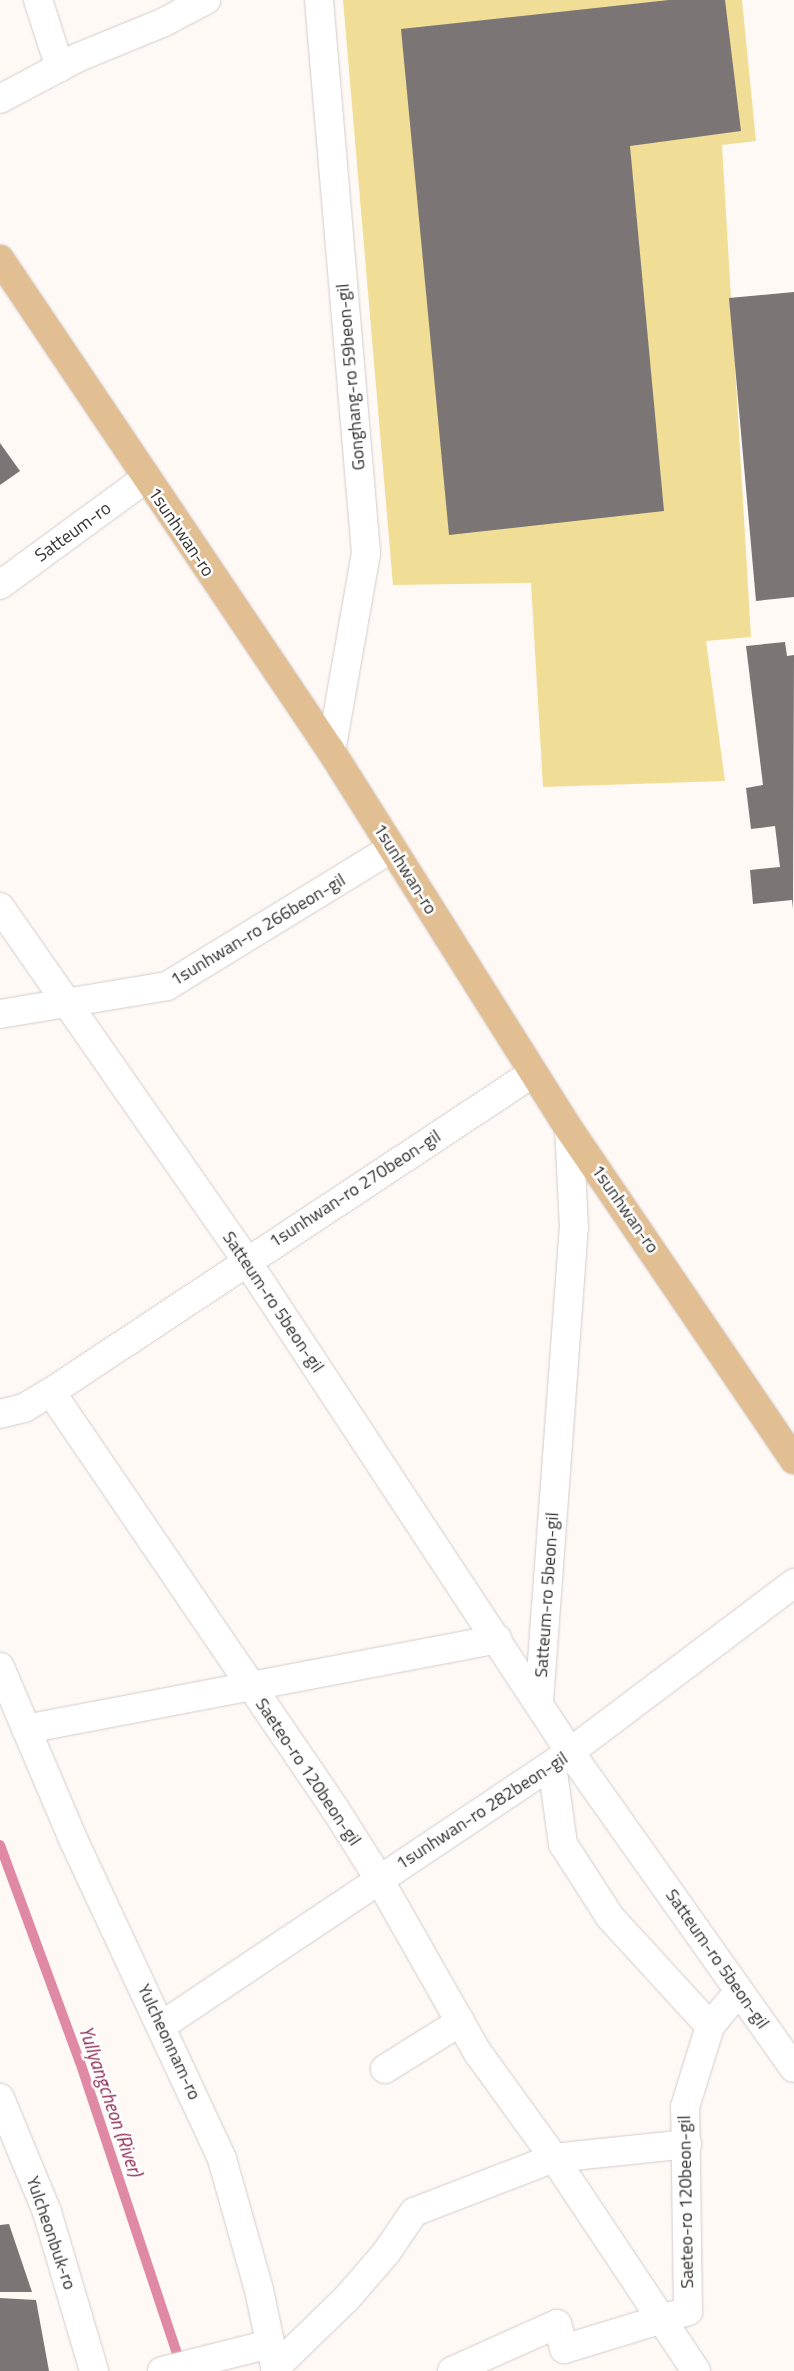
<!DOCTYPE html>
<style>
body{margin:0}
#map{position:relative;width:794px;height:2371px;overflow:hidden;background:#fff9f6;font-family:"Titillium Web",sans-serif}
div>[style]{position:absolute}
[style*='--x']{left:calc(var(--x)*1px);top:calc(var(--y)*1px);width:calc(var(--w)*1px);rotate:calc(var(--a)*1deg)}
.green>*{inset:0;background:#f0dd96}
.stream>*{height:10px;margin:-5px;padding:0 5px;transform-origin:5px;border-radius:5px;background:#e089a5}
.building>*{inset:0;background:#7b7575}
.roads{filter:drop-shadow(0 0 1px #d2ccca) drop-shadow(0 0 1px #d2ccca)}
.minor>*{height:28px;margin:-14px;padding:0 14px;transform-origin:14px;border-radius:14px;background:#fff}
.major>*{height:28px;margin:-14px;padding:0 14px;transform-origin:14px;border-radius:14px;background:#e1bf93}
span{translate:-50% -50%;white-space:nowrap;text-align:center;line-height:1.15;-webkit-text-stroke:5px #fff;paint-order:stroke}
.street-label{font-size:18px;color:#363433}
.water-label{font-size:19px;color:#8b2650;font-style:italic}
</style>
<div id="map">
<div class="green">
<i style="clip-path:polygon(343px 0,742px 0,756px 141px,722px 145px,751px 637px,706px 641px,725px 781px,543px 787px,531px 583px,393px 585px)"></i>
</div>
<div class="stream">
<i style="--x:0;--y:1845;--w:231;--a:69.8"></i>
<i style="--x:80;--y:2062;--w:320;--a:71.6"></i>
</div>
<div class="building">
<i style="clip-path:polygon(669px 0,725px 0,741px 131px,630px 146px,664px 511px,449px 535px,401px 29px)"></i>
<i style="clip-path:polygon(794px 292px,794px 597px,756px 601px,729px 298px)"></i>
<i style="clip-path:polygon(0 443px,20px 471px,0 485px)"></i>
<i style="clip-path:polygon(785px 642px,787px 656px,794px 655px,793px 909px,792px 900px,753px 904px,750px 870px,780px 867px,775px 826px,751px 829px,746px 788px,763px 785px,746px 646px)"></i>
<i style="clip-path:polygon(9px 2224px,32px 2292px,0 2292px,0 2225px)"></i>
<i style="clip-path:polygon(0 2298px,36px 2300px,49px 2371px,0 2371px)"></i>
</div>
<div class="roads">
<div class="minor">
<i style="--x:38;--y:0;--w:71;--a:72.1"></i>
<i style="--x:319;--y:0;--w:555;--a:85.14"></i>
<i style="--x:366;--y:553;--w:201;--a:100"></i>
<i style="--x:0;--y:99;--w:89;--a:-28"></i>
<i style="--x:79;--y:57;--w:90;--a:-22.3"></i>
<i style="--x:162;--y:23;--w:50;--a:-27.6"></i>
<i style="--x:0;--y:585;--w:180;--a:-36.2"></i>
<i style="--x:0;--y:907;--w:430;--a:55.1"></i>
<i style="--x:246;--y:1260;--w:589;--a:56.63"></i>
<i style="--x:570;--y:1752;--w:387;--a:54.7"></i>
<i style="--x:0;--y:1014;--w:169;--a:-9.5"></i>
<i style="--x:167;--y:986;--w:264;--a:-31.5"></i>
<i style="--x:51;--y:1392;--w:505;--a:55.74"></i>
<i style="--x:335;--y:1809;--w:83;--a:57.8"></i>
<i style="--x:379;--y:1879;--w:200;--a:60.4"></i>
<i style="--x:478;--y:2053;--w:130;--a:54.1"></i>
<i style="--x:554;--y:2158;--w:256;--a:56.3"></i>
<i style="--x:0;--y:1414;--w:25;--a:-14"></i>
<i style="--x:24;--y:1408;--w:31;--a:-31"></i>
<i style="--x:51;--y:1392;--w:578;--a:-33.5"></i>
<i style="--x:0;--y:1667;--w:187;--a:67"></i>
<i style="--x:73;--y:1839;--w:353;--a:65"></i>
<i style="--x:222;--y:2159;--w:136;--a:74.2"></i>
<i style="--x:259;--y:2290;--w:83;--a:78.1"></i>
<i style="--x:539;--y:1702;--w:476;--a:-85.8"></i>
<i style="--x:574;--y:1227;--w:98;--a:-92.9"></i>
<i style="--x:26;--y:1729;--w:480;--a:-10.8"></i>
<i style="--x:552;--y:1765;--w:80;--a:82.1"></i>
<i style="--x:563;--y:1844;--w:87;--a:57.2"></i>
<i style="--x:610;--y:1917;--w:148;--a:47.5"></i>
<i style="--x:161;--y:2026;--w:492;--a:-33.8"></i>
<i style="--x:570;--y:1752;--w:281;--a:-37"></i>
<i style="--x:385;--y:2069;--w:89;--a:-32.1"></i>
<i style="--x:0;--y:2098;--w:123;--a:67.6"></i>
<i style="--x:47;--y:2212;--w:166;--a:73.5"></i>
<i style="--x:275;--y:2368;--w:100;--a:-44.2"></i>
<i style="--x:347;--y:2298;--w:60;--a:-49.1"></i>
<i style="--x:386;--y:2253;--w:50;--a:-55.7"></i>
<i style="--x:414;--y:2212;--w:150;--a:-21.1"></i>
<i style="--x:554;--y:2158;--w:134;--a:-6"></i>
<i style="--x:162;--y:2371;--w:111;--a:-14"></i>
<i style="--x:452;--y:2371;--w:115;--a:-24.1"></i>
<i style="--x:557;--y:2324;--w:26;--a:74"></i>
<i style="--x:564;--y:2349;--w:130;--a:-17"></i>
<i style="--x:688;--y:2311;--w:204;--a:-90.8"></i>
<i style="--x:685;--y:2107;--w:85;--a:-72.8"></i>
<i style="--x:710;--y:2026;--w:45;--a:-50.4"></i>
</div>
<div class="major">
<i style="--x:0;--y:259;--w:593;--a:56.07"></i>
<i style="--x:331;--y:751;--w:447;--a:57.8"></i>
<i style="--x:569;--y:1129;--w:400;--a:55.8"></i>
</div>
</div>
<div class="street-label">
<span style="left:351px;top:377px;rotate:-95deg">Gonghang-ro 59beon-gil</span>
<span style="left:73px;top:532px;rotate:-36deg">Satteum-ro</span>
<span style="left:181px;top:532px;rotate:56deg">1sunhwan-ro</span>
<span style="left:405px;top:869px;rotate:58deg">1sunhwan-ro</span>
<span style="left:258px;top:930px;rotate:-31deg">1sunhwan-ro 266beon-gil</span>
<span style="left:355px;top:1189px;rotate:-33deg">1sunhwan-ro 270beon-gil</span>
<span style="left:625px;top:1209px;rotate:55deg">1sunhwan-ro</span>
<span style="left:273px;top:1302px;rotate:56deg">Satteum-ro 5beon-gil</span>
<span style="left:547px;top:1595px;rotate:-86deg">Satteum-ro 5beon-gil</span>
<span style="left:308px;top:1772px;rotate:56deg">Saeteo-ro 120beon-gil</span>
<span style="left:482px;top:1811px;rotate:-33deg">1sunhwan-ro 282beon-gil</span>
<span style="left:717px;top:1959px;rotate:55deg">Satteum-ro 5beon-gil</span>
<span style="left:169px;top:2042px;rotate:65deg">Yulcheonnam-ro</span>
<span style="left:686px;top:2202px;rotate:-91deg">Saeteo-ro 120beon-gil</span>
<span style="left:51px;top:2233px;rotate:71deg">Yulcheonbuk-ro</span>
</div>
<div class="water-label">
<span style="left:111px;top:2101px;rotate:71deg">Yullyangcheon (River)</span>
</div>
</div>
